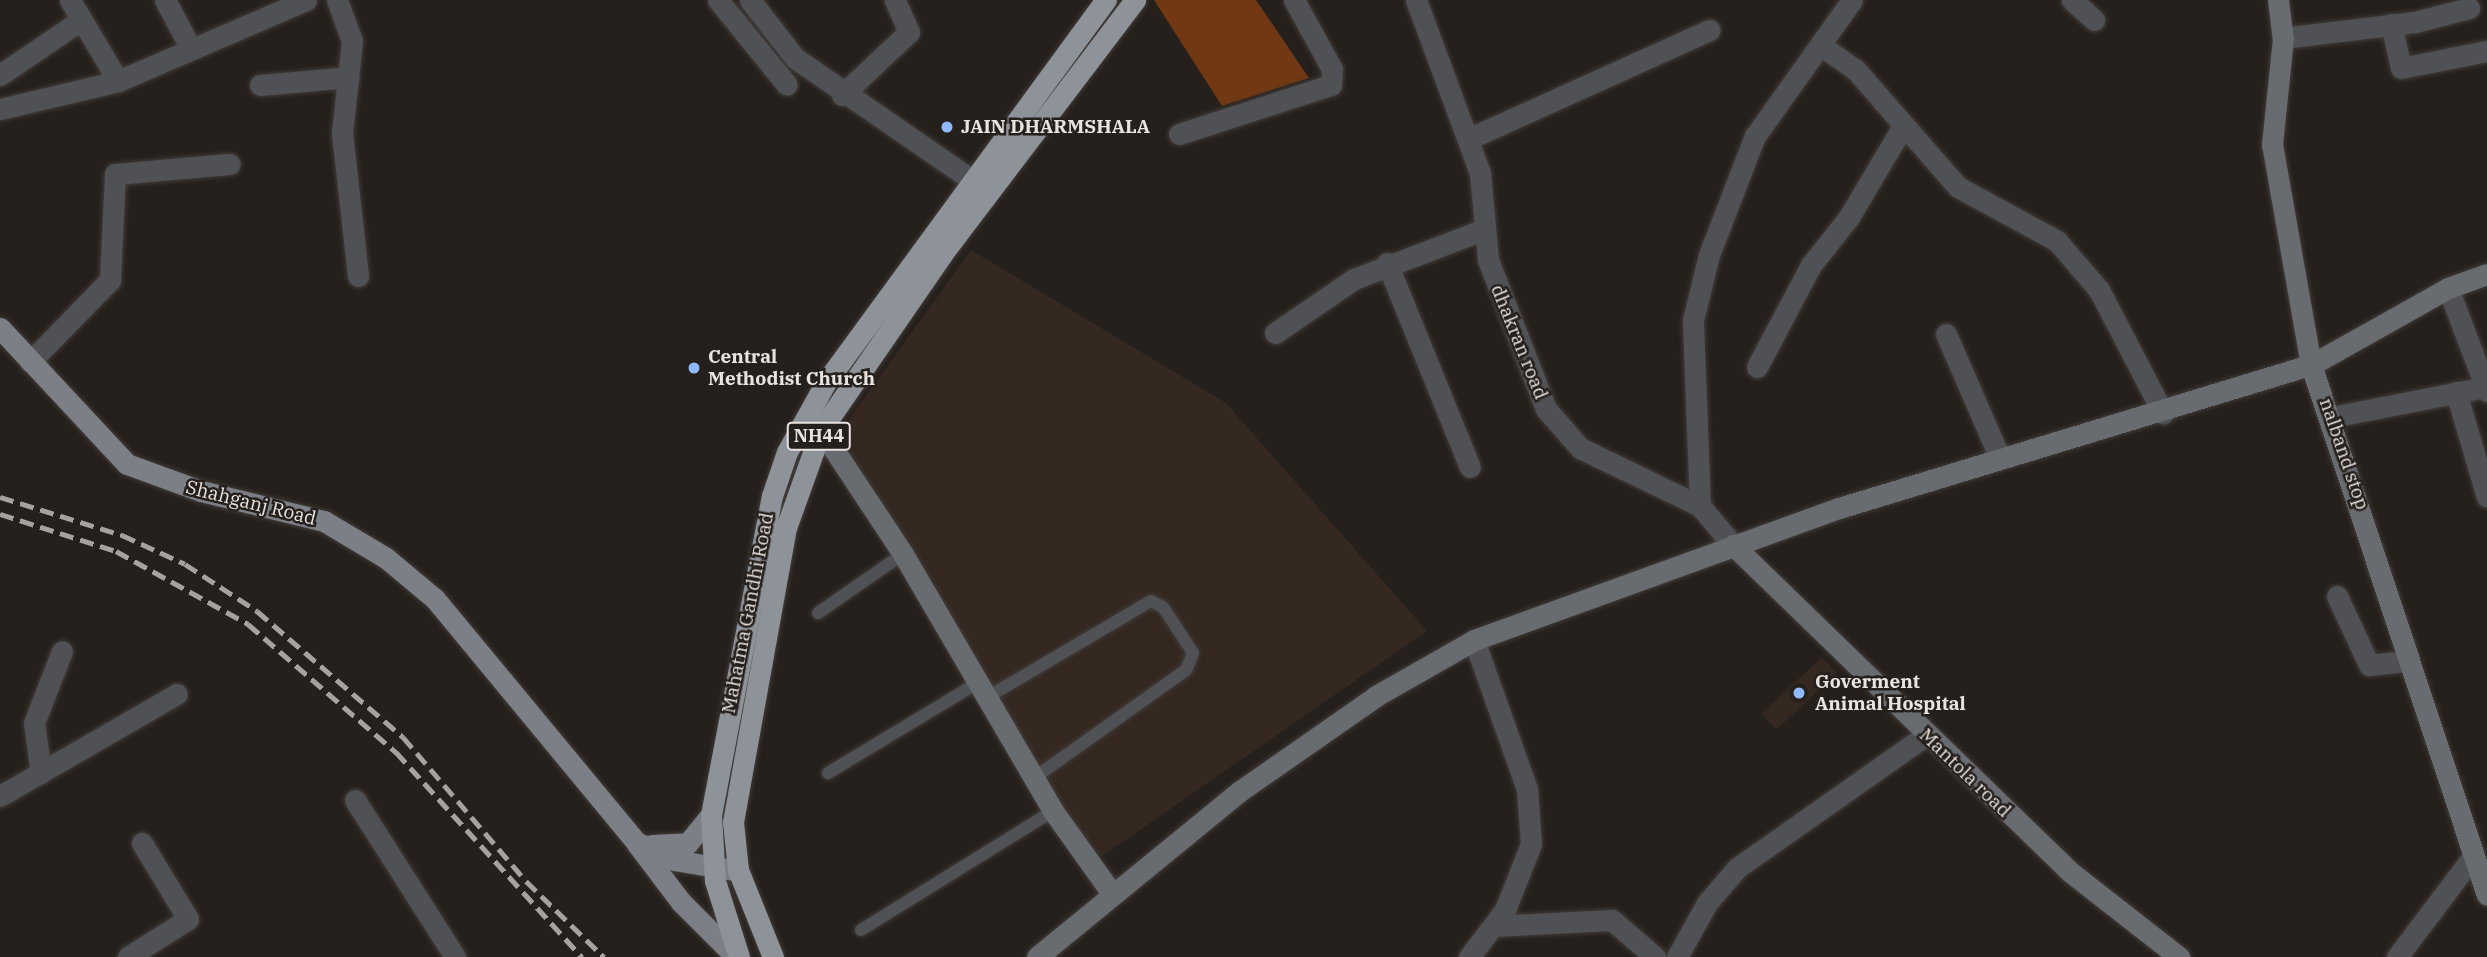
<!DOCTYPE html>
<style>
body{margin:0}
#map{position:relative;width:2487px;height:957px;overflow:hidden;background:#26201c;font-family:"IBM Plex Serif",serif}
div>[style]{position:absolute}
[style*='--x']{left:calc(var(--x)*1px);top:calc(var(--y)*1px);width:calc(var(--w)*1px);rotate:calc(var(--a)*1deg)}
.built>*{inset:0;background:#342821;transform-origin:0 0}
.building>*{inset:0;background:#713813}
.roads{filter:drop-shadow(0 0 2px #413b38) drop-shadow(0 0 2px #413b38)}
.lane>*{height:12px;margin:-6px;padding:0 6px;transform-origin:6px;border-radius:6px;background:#4f5154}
.street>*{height:21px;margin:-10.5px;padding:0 10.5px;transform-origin:10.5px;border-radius:10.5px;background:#4f5154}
.secondary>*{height:21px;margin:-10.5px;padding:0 10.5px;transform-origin:10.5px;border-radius:10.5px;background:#686b70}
.primary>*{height:21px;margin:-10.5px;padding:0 10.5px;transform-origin:10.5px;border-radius:10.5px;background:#7c7f85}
.highway>*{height:21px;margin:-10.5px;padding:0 10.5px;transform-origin:10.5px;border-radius:10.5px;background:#8e9299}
.rail>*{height:5px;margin-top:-2.5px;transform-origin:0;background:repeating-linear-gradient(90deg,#a7a19f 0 14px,transparent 0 21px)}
.dots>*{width:19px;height:19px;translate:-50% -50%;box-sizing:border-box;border:4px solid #26201c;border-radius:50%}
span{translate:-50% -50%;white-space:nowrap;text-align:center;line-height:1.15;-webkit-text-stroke:5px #26201c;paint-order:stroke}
.shield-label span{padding:2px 5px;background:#26201c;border:2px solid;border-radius:5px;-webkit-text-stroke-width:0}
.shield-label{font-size:18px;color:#e9e4e2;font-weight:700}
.poi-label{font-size:19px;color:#e9e4e2;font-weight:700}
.left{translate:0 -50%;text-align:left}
.street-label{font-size:19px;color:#e9e4e2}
</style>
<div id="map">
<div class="built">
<i style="clip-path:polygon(971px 250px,1226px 403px,1427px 631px,1085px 868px,837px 436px)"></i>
<i style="left:1822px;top:657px;width:22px;height:83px;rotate:47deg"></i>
</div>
<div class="building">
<i style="clip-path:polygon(1154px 0,1256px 0,1309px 78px,1222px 106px)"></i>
</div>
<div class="roads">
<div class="lane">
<i style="--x:818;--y:613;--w:103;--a:-34.8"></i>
<i style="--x:986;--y:698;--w:191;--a:-30.5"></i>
<i style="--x:1151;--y:601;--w:13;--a:27"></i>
<i style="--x:1163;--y:607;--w:55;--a:56.9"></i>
<i style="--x:1193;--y:653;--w:18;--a:112"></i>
<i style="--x:1186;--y:670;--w:186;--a:144.6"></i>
<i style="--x:828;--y:773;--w:174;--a:-31.1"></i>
<i style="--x:861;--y:930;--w:226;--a:-31.8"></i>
</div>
<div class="street">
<i style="--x:70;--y:0;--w:94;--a:59.3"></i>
<i style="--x:165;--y:0;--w:55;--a:62"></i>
<i style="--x:337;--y:0;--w:44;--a:69.9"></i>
<i style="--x:352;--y:41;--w:93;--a:96.2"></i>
<i style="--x:342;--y:133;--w:144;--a:83.6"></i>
<i style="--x:718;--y:0;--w:109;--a:50.9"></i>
<i style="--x:750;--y:0;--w:73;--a:52.2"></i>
<i style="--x:795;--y:58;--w:216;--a:34.6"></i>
<i style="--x:1416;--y:0;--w:184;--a:69.7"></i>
<i style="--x:1480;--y:173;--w:87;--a:84.7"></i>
<i style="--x:1488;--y:260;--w:160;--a:68.7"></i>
<i style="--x:1546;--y:409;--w:52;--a:48.9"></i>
<i style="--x:1580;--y:448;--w:133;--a:25.8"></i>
<i style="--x:1700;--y:506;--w:51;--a:49.8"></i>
<i style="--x:2072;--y:0;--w:30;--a:42"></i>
<i style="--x:2391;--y:24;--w:45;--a:77.2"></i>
<i style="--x:2401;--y:68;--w:88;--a:-11.2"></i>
<i style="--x:2283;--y:38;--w:133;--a:-6.9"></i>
<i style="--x:2415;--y:22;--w:56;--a:-14.5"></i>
<i style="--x:1823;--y:47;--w:39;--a:35"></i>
<i style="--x:1855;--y:69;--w:157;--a:48.9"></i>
<i style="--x:1958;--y:187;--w:113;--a:28.6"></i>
<i style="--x:2057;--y:241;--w:65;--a:49.4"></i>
<i style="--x:2099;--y:290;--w:139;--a:62.5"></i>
<i style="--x:0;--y:75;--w:98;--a:-34.2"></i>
<i style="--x:260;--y:85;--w:89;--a:-5.1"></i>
<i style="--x:842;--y:95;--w:92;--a:-43.2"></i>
<i style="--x:909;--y:32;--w:35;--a:-114"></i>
<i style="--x:0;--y:109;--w:121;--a:-13.3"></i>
<i style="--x:118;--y:81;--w:205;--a:-23.3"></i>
<i style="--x:1179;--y:134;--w:160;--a:-17.9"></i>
<i style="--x:1331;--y:85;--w:16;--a:-86"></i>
<i style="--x:1332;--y:69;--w:79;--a:-118.8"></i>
<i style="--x:1468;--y:139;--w:265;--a:-24.3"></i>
<i style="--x:1387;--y:263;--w:220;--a:67.9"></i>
<i style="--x:2448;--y:288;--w:110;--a:69.3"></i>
<i style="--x:1275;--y:333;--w:96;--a:-34.4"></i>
<i style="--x:1354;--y:279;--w:137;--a:-20.9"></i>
<i style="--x:1946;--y:334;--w:135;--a:66.5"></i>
<i style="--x:30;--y:362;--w:115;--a:-45.7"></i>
<i style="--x:110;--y:280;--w:106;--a:-87.3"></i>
<i style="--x:115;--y:174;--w:115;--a:-5"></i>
<i style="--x:1757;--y:367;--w:115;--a:-62.1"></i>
<i style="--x:1811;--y:265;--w:61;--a:-51.6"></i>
<i style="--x:1849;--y:217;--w:106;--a:-59.3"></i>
<i style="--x:2456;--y:392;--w:109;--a:73.6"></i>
<i style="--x:2332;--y:417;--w:156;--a:-11.1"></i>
<i style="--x:1700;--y:506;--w:186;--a:-92.2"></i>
<i style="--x:1693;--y:320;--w:67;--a:-76.2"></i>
<i style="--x:1709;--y:255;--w:128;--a:-68.9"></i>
<i style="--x:1755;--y:136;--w:167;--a:-54.5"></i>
<i style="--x:2337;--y:596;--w:76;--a:65.1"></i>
<i style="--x:2369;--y:665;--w:39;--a:-6"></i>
<i style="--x:41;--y:773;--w:50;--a:-98"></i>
<i style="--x:34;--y:723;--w:77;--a:-68.7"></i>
<i style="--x:0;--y:796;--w:204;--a:-30"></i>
<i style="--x:355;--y:800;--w:186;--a:57.5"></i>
<i style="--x:1493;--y:926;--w:119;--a:-2.9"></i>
<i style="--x:1612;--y:920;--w:57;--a:40.7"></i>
<i style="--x:128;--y:957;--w:71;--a:-32.3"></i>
<i style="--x:188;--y:919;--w:89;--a:-121.2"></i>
<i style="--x:1469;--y:957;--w:59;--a:-52.5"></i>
<i style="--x:1505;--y:910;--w:71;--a:-68.5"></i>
<i style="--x:1531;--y:844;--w:55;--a:-94.2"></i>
<i style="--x:1527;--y:789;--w:158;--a:-109.6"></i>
<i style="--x:1677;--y:957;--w:62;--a:-60.9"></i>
<i style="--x:1707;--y:903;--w:46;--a:-49.4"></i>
<i style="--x:1737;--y:868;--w:231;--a:-35.1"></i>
<i style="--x:2397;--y:957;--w:124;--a:-52.9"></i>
</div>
<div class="secondary">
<i style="--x:2278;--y:0;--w:38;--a:83"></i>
<i style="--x:2283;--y:38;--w:107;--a:95.9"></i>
<i style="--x:2272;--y:144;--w:224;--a:80"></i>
<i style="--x:2311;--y:365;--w:558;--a:71.63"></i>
<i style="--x:821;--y:430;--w:149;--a:56.5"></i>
<i style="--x:903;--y:554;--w:298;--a:59.7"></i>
<i style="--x:1053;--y:811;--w:100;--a:54.4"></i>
<i style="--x:1733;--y:545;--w:468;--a:44.1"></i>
<i style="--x:2069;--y:871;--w:140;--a:38"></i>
<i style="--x:1037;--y:957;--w:262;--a:-39.3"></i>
<i style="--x:1240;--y:791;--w:166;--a:-34.9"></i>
<i style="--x:1376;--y:696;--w:113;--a:-29.7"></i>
<i style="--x:1474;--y:640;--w:388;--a:-19.9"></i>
<i style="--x:1839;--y:508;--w:493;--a:-16.9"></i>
<i style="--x:2311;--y:365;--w:157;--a:-29.3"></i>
<i style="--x:2448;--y:288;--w:41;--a:-19.7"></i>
</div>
<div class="primary">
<i style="--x:0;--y:328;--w:186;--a:47"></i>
<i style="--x:127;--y:464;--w:79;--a:20"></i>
<i style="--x:201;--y:491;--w:127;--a:13.7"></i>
<i style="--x:324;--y:521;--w:72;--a:30.8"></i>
<i style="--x:386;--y:558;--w:64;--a:39.9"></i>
<i style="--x:435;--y:599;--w:315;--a:50.4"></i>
<i style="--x:636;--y:842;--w:42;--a:25.3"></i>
<i style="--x:674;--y:860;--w:60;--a:9.6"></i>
<i style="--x:637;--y:844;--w:73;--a:52.8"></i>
<i style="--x:681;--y:902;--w:78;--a:45"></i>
<i style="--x:652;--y:845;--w:36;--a:-3"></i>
<i style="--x:688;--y:843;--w:36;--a:-51"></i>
</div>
<div class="highway">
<i style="--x:739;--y:957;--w:80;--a:-107.5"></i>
<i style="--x:715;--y:881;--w:66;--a:-93.5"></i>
<i style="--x:711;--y:815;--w:325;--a:-79.2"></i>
<i style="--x:772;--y:496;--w:46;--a:-71.2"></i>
<i style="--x:787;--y:452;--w:80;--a:-60.9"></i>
<i style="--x:826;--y:382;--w:474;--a:-53.8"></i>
<i style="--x:773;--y:957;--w:94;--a:-111.9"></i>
<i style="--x:738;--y:870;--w:48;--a:-95.9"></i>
<i style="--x:733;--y:822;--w:299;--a:-79.8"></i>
<i style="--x:786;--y:528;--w:104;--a:-70.3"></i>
<i style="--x:821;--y:430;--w:215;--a:-55.4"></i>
<i style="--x:943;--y:253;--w:318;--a:-52.8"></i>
</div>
</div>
<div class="rail">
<i style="--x:0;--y:497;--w:128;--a:17.3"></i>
<i style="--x:122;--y:535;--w:69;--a:24.7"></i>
<i style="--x:185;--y:564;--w:86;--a:33.1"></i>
<i style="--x:257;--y:611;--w:193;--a:40.8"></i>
<i style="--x:403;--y:737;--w:189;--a:49.5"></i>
<i style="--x:526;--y:881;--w:109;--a:44.3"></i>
<i style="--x:0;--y:514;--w:122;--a:17.7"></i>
<i style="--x:116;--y:551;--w:151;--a:28.9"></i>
<i style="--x:248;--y:624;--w:196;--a:40.9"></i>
<i style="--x:396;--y:752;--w:277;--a:47.8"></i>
</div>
<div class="dots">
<i style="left:947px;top:127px;background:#90b8fd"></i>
<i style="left:694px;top:368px;background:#90b8fd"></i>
<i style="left:1799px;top:693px;background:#90b8fd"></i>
</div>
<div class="shield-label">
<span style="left:819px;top:436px">NH44</span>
</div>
<div class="poi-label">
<span class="left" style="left:961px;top:127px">JAIN DHARMSHALA</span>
<span class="left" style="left:708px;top:368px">Central<br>Methodist Church</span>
<span class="left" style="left:1815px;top:693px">Goverment<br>Animal Hospital</span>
</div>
<div class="street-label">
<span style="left:1519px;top:342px;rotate:68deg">dhakran road</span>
<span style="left:2344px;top:454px;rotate:71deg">nalband stop</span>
<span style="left:251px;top:503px;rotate:14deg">Shahganj Road</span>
<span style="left:748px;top:613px;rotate:-79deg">Mahatma Gandhi Road</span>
<span style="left:1965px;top:773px;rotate:44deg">Mantola road</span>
</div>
</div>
